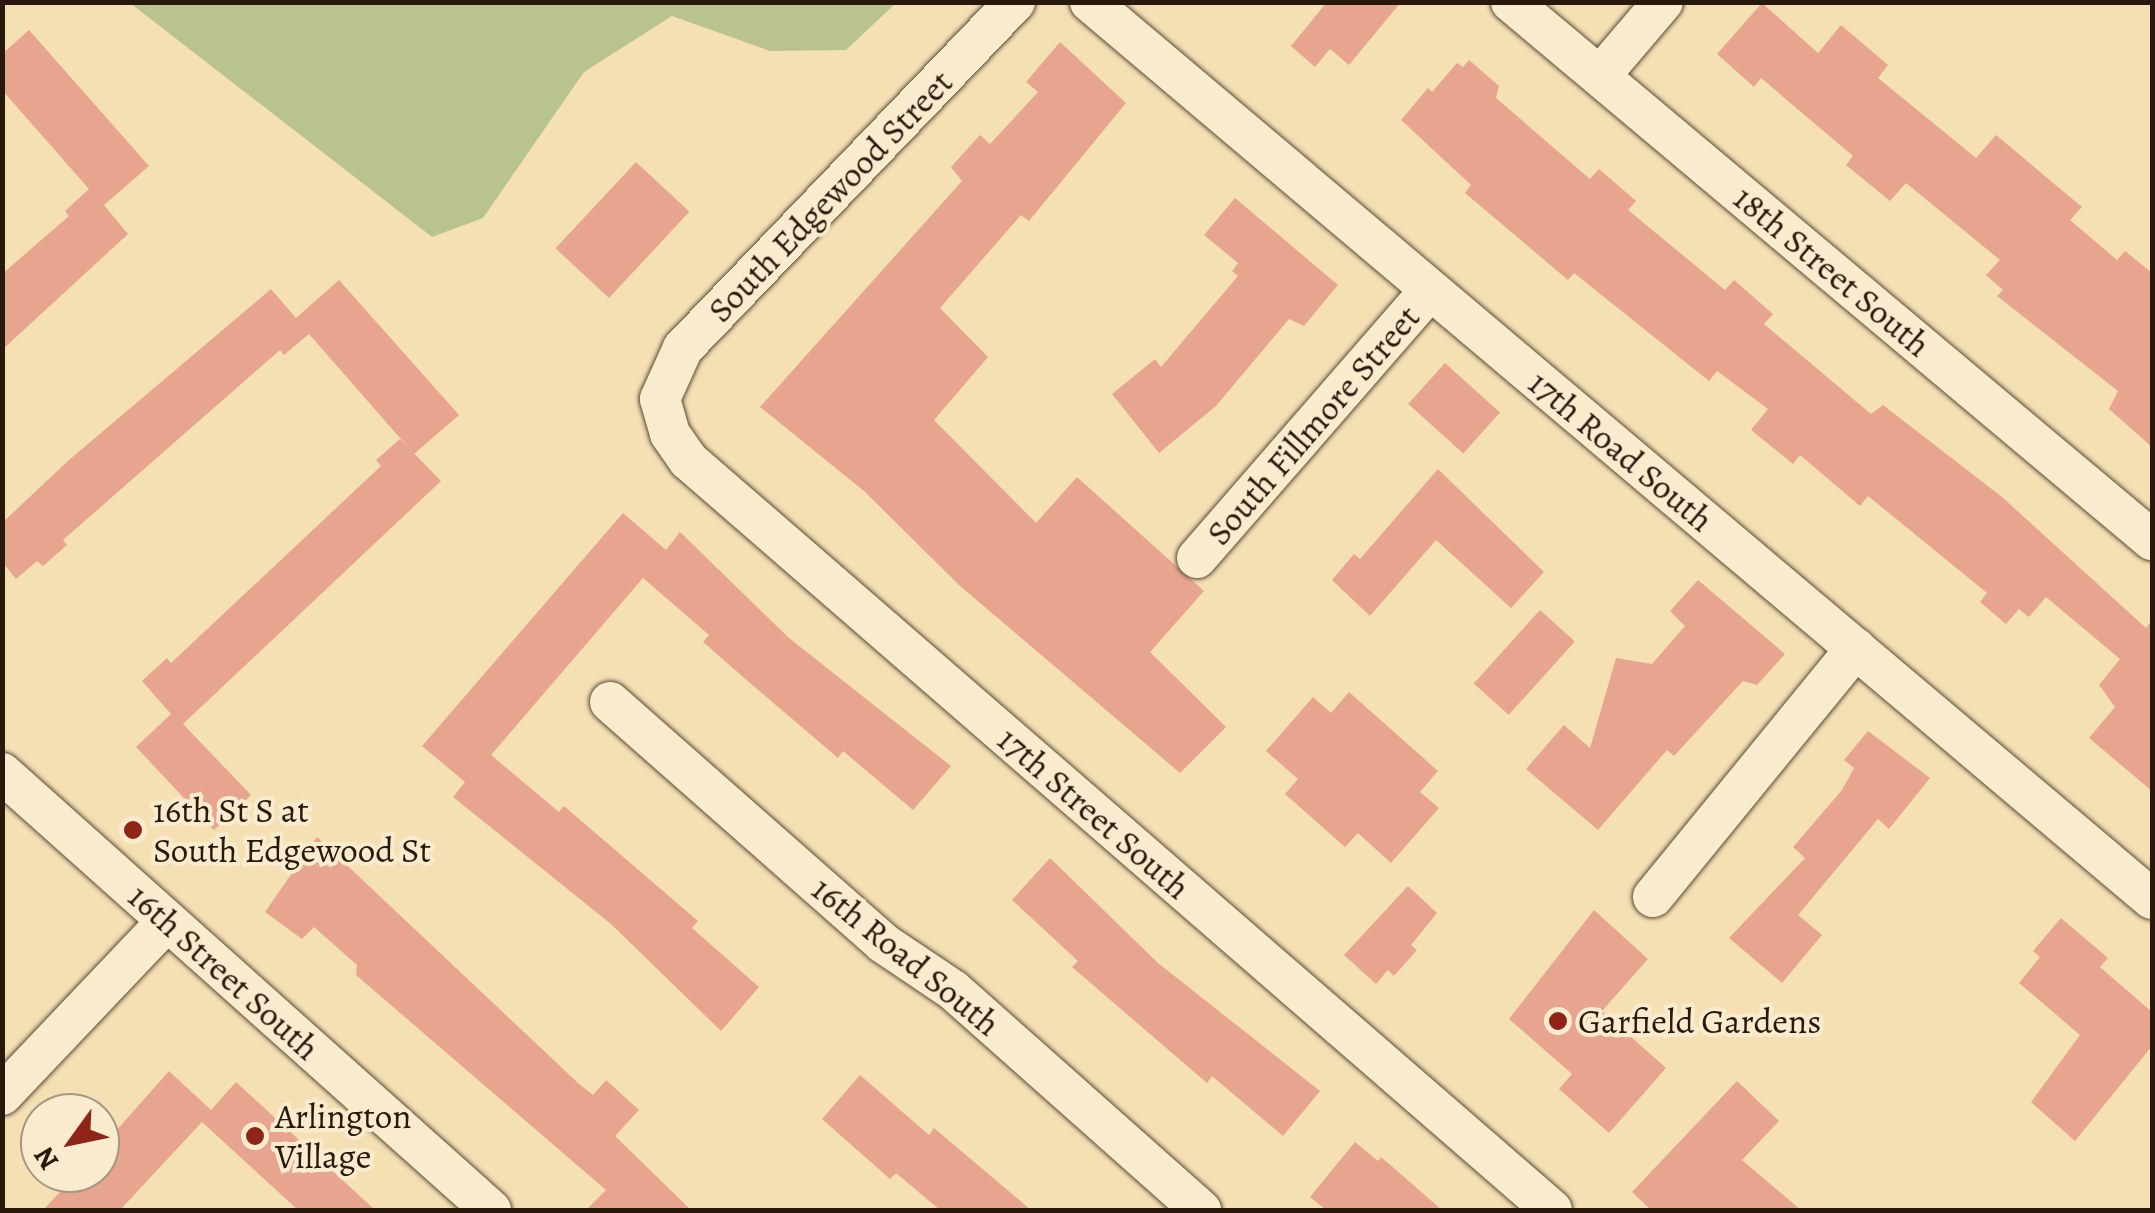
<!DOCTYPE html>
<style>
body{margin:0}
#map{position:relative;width:2155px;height:1213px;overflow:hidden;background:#f5e0b4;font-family:Alegreya,serif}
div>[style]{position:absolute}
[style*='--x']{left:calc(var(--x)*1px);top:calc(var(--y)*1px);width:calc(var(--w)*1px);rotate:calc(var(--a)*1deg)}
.green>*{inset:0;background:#b9c38f}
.building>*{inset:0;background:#e7a590;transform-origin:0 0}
.roads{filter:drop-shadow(0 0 2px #5c4b36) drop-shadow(0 0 2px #5c4b36)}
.street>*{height:40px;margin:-20px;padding:0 20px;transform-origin:20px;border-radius:20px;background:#f8ebce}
.dots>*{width:28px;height:28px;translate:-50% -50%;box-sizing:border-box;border:5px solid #f8ebce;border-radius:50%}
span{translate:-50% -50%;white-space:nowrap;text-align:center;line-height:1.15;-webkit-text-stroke:8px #f8ebce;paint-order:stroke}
.street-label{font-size:35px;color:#29190c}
.poi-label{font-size:35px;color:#29190c}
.left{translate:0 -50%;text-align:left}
.frame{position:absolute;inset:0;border:5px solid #29190c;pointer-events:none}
.north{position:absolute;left:20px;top:1093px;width:100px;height:100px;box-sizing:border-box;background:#f8ebce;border:2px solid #a59780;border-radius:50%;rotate:237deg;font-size:28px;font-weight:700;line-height:40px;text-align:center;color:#29190c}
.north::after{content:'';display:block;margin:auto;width:35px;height:45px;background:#8f2418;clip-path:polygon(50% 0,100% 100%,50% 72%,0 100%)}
</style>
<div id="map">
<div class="green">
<i style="clip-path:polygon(130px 3px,896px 3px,846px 50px,770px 51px,672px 16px,584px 72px,483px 218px,432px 237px)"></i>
</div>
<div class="building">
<i style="clip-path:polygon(1327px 2px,1401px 2px,1349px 65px,1330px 49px,1315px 67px,1291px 46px)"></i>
<i style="clip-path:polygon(1762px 3px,1818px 53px,1841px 25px,1888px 65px,1878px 78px,1976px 158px,1996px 135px,2082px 207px,2070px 220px,2117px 260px,2125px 251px,2152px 273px,2152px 447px,2109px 409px,2118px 391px,1997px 296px,2003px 290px,1986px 275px,2000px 260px,1906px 183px,1890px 201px,1846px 165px,1853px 156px,1761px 78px,1754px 87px,1717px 54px)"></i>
<i style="clip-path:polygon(29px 30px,149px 166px,104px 205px,128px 234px,2px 350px,2px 274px,69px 216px,65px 211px,89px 189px,2px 90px,2px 54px)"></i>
<i style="clip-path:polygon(1060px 42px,1126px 103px,1029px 221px,1021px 215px,940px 308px,988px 357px,934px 420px,1036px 523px,1077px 477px,1204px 591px,1150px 652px,1226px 727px,1180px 773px,960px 586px,864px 491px,760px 407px,962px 181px,951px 167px,980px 135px,990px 144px,1038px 92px,1026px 82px)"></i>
<i style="clip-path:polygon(1469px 60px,1499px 86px,1496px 98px,1590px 179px,1599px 169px,1636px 201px,1628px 210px,1725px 290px,1734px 280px,1773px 314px,1764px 324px,1871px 414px,1883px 405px,2002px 497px,2146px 628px,2152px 620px,2152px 791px,2089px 738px,2115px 707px,2099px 685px,2120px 659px,2046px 597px,2029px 617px,2019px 609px,2006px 624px,1980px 602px,1987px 593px,1868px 496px,1860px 506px,1800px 455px,1793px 464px,1751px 430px,1768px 409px,1717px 371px,1709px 381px,1574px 273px,1568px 280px,1465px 193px,1471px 185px,1401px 120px,1428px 88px,1432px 92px,1457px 63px,1463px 67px)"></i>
<i style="left:636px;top:162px;width:73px;height:118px;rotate:43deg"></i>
<i style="clip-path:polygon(1235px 198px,1338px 285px,1304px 326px,1289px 319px,1216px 406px,1159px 453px,1112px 394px,1155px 359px,1161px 367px,1238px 276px,1232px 271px,1238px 263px,1204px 235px)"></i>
<i style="clip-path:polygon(339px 280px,459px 415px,414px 454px,309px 334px,284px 355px,280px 350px,63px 540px,67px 545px,43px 566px,37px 561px,16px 579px,2px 562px,2px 523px,69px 460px,271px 289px,296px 318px)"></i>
<i style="left:1445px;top:363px;width:74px;height:55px;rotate:42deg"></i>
<i style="clip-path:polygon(400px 439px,441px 481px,183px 724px,251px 795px,214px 830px,136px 747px,171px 714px,142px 681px,167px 658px,171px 663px,381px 466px,376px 460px)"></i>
<i style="clip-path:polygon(1438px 469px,1544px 572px,1511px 608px,1436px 540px,1370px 616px,1332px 580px,1354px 554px,1360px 559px)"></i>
<i style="clip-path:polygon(623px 513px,666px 550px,680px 532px,789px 638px,951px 766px,913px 810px,843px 751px,838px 758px,750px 683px,703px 642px,709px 635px,643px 578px,491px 755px,559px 812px,564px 806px,698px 921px,692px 928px,759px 987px,721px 1031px,611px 924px,453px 797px,465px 782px,422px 746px)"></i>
<i style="clip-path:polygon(1698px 580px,1785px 654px,1757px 685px,1743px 681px,1674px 756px,1667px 750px,1598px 830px,1526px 769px,1564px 725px,1590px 748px,1616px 658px,1652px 664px,1685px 626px,1670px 611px)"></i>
<i style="left:1540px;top:610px;width:47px;height:99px;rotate:42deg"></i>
<i style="clip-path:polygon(1349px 692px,1438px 771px,1420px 792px,1439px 808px,1391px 863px,1358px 833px,1345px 847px,1285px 794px,1298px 779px,1266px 751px,1313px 697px,1331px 713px)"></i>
<i style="clip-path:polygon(1868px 731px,1930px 778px,1889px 829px,1878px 819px,1798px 915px,1822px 935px,1782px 983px,1729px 938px,1805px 858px,1793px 847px,1842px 790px,1854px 768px,1844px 760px)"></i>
<i style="clip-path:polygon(317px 837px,578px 1083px,593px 1095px,606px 1080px,639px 1110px,615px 1136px,691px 1210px,586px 1210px,606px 1190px,356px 975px,357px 965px,314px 927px,302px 939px,265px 912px)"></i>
<i style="clip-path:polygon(1050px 858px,1158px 963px,1320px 1091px,1283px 1136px,1212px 1076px,1207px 1083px,1072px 967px,1078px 961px,1012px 900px)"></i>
<i style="clip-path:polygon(1408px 886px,1437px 913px,1411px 945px,1417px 950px,1394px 976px,1388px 970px,1376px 984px,1344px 955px)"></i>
<i style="clip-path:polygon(1594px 910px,1648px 959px,1602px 1011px,1666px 1068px,1609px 1133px,1559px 1089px,1572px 1074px,1509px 1019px)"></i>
<i style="clip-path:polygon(2061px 918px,2108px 958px,2100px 967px,2152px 1012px,2152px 1046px,2075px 1141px,2031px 1102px,2080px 1035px,2019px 983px,2040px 957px,2033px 951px)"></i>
<i style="clip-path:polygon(169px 1071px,211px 1110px,236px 1082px,375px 1210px,298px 1210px,202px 1122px,120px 1210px,43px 1210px,78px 1173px,100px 1173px,100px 1149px)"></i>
<i style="clip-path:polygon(860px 1075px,929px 1135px,934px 1128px,1031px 1210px,940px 1210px,896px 1173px,890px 1179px,822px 1119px)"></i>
<i style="clip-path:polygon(1737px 1081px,1779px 1121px,1742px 1160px,1801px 1210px,1651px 1210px,1632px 1192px)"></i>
<i style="clip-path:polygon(1355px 1142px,1378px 1161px,1381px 1157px,1442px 1210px,1326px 1210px,1310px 1197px)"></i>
</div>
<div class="roads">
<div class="street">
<i style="--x:1015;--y:2;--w:480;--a:133.8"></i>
<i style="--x:683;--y:348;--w:56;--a:114.3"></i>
<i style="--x:660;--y:399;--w:36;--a:74"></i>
<i style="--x:670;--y:434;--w:32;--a:55"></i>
<i style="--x:688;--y:460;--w:1144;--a:40.96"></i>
<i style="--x:1090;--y:2;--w:1390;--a:40.19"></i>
<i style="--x:1511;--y:2;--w:837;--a:40.01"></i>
<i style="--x:1600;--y:76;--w:97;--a:-49.6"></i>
<i style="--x:1197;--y:558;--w:354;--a:-49"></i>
<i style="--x:610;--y:702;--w:364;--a:41.4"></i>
<i style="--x:883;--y:943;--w:84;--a:33.9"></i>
<i style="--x:953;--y:990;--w:332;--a:41.6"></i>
<i style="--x:2;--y:773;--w:656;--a:41.79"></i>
<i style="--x:1653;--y:897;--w:321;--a:-50.8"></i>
<i style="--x:2;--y:1095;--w:240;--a:-46.5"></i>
</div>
</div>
<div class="dots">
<i style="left:133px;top:830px;background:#8f2418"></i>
<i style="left:1558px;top:1021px;background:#8f2418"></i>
<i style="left:255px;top:1136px;background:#8f2418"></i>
</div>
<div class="street-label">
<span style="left:830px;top:196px;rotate:-46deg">South Edgewood Street</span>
<span style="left:1832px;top:271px;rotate:40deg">18th Street South</span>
<span style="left:1313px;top:425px;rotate:-49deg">South Fillmore Street</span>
<span style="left:1621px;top:451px;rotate:40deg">17th Road South</span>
<span style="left:1094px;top:813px;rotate:41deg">17th Street South</span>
<span style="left:906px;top:956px;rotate:39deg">16th Road South</span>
<span style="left:224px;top:972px;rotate:42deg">16th Street South</span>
</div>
<div class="poi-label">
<span class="left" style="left:153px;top:830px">16th St S at<br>South Edgewood St</span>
<span class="left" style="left:1578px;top:1021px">Garfield Gardens</span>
<span class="left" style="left:275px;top:1136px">Arlington<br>Village</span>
</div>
<div class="frame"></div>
<div class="north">N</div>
</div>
